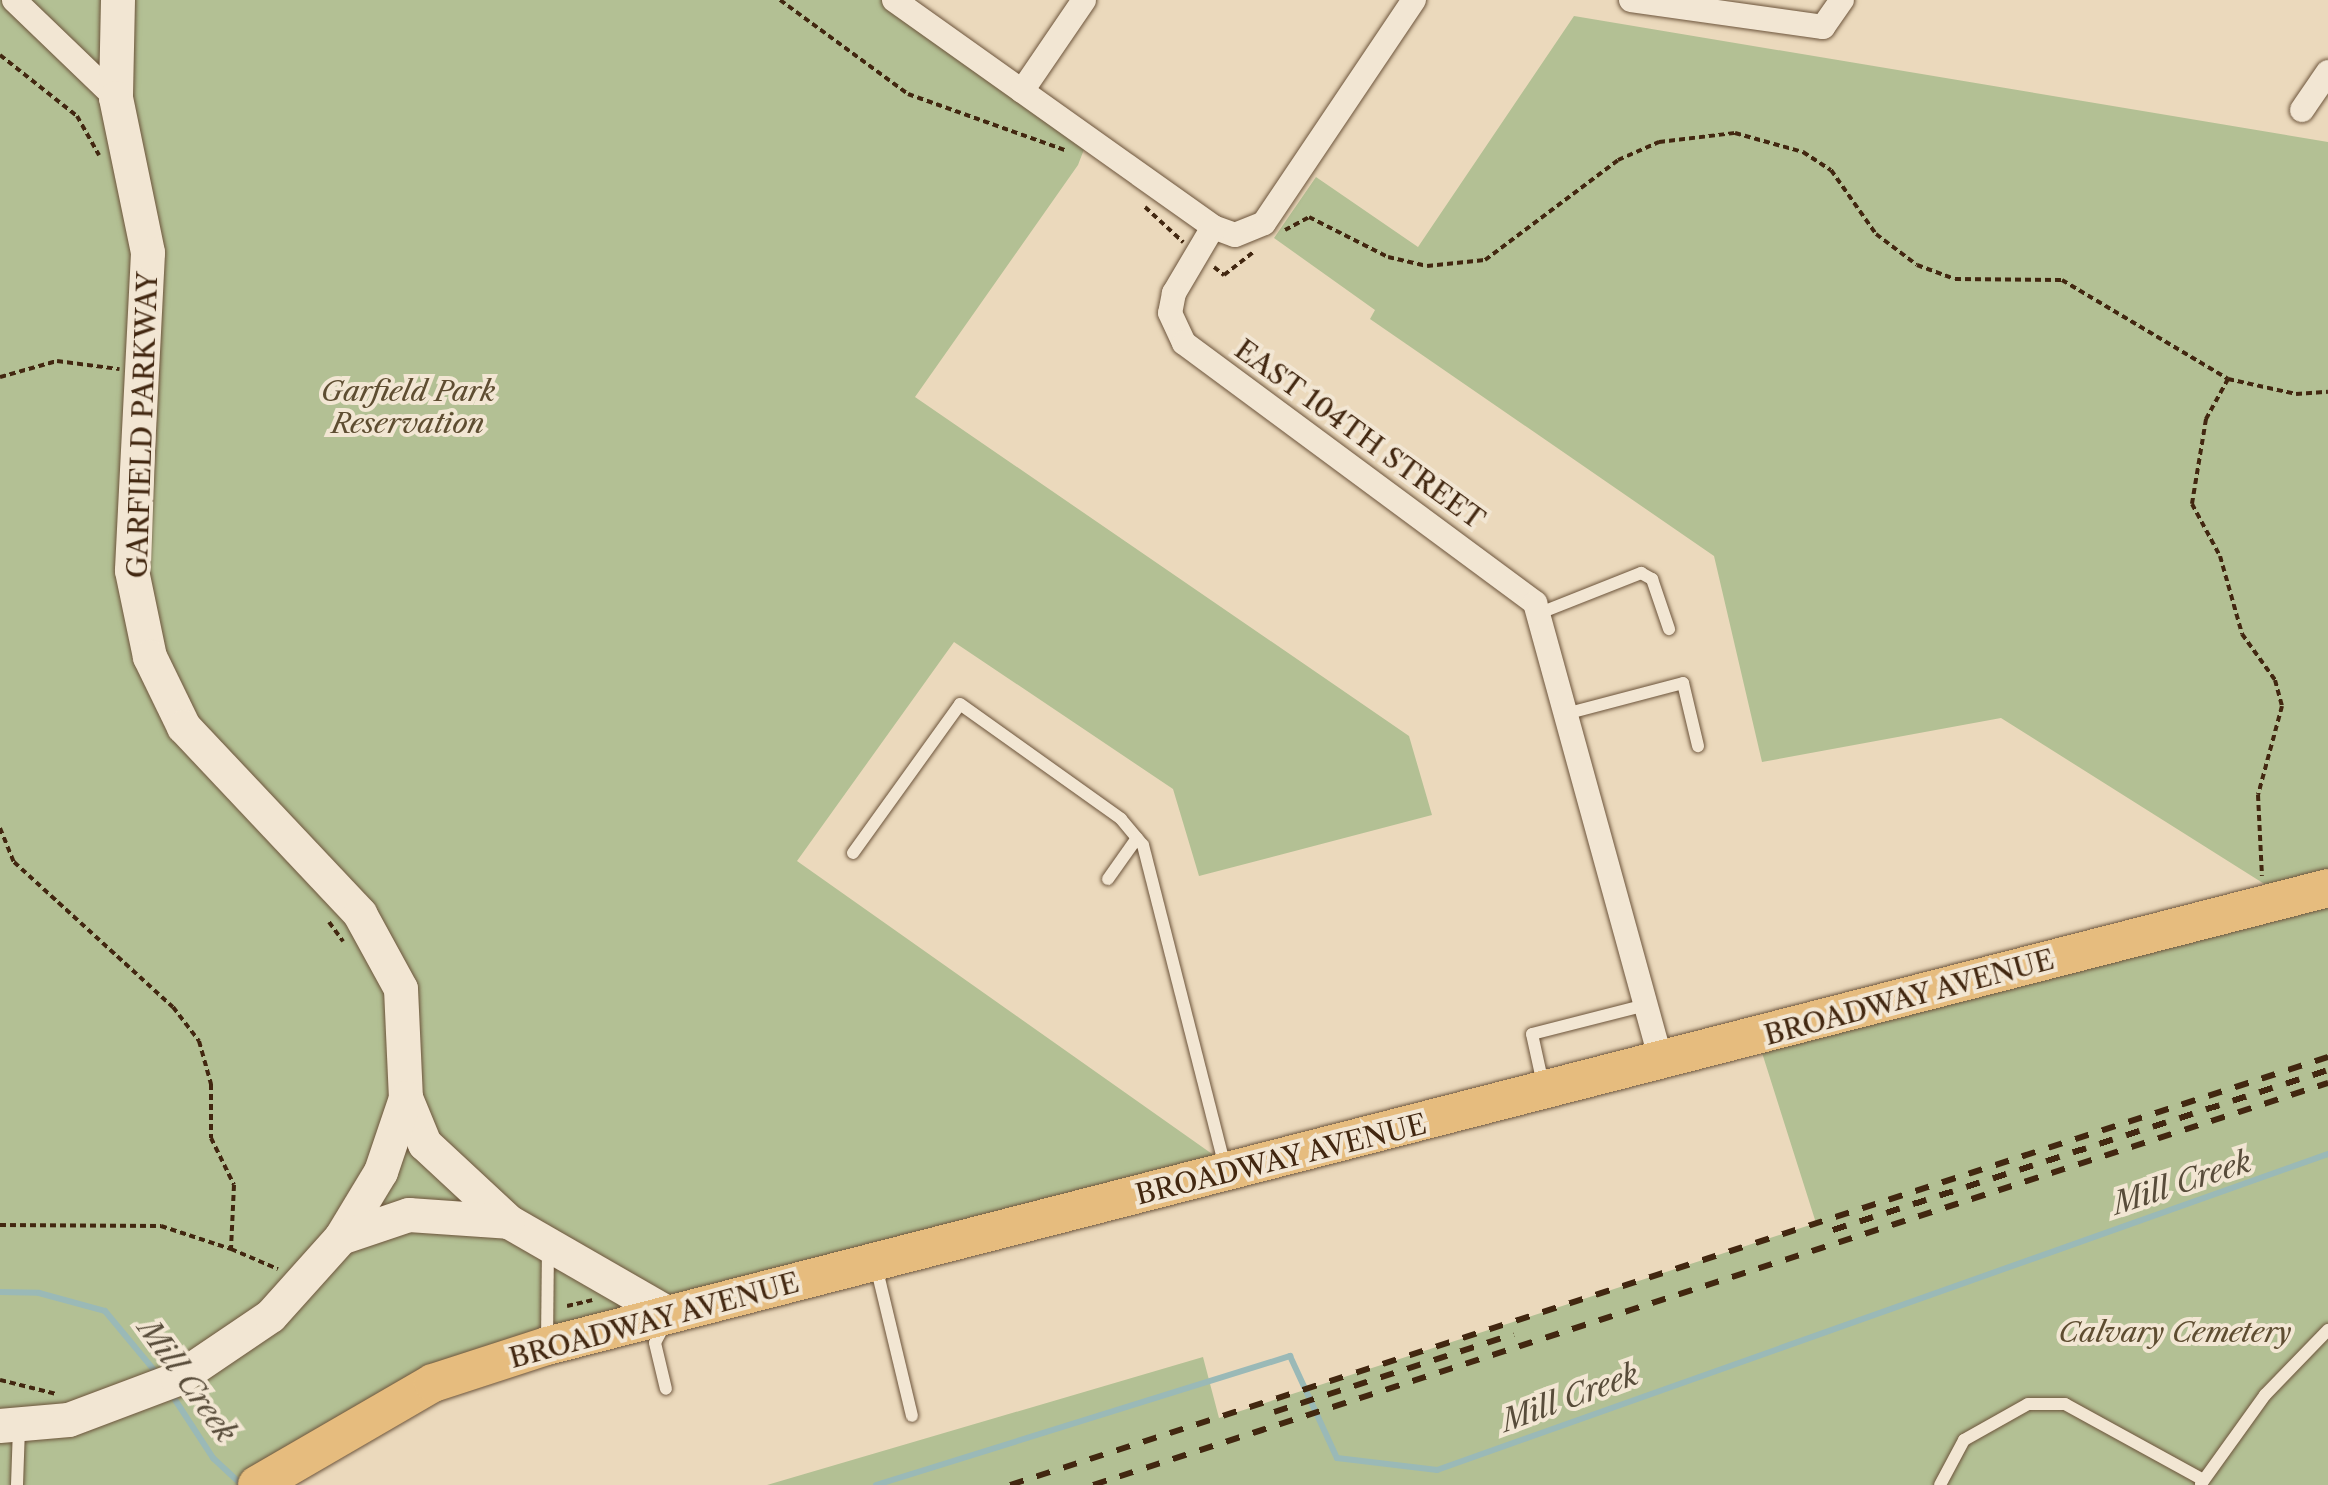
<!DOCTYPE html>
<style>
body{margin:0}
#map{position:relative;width:2328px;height:1485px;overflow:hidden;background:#ebd9bc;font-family:"Libre Caslon Text",serif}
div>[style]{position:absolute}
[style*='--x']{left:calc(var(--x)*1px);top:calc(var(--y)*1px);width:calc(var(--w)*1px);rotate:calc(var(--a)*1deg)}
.green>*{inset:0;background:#b3c094}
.stream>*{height:6px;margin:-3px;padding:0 3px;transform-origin:3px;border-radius:3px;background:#9ab9b7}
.path>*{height:4px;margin-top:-2px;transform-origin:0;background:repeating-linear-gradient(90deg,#422710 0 6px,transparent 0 10px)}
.roads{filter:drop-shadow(0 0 2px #6c543b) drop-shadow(0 0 2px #6c543b)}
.lane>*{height:12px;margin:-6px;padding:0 6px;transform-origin:6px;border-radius:6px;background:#f2e6d3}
.street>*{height:24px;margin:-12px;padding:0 12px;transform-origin:12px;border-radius:12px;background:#f2e6d3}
.secondary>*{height:34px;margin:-17px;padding:0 17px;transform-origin:17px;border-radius:17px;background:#f2e6d3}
.primary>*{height:38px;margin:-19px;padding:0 19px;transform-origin:19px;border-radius:19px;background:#e6bc7e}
.rail>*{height:6px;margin-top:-3px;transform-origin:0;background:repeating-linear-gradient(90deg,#422710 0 14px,transparent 0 28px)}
span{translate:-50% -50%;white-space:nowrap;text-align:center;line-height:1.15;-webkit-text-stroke:8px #f2e6d3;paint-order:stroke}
.park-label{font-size:28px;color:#5e4d31;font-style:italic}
.street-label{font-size:28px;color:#422710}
.water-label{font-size:30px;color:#584c3a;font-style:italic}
</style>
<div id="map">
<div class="green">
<i style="clip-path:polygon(0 0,894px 0,1088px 139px,1078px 165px,915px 397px,1409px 736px,1432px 815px,1199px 876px,1173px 789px,954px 642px,797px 861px,1232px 1168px,433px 1383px,280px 1485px,0 1485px)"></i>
<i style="clip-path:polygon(1574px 16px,2328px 142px,2328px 1485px,767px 1485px,1203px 1357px,1219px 1418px,1816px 1223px,1757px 1037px,2285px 897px,2001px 718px,1762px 762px,1714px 556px,1370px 319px,1375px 310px,1274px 238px,1316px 177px,1418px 247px)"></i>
</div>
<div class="stream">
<i style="--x:0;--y:1292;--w:39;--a:1"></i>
<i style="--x:39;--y:1293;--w:68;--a:15.3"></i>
<i style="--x:105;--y:1311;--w:85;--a:50.3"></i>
<i style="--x:170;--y:1392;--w:79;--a:56.9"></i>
<i style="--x:213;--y:1458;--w:40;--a:43"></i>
<i style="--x:876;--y:1485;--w:434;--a:-17.3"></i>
<i style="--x:1290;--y:1356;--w:112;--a:65.3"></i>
<i style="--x:1337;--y:1458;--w:101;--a:6.8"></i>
<i style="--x:1437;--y:1470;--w:945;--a:-19.53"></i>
</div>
<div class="path">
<i style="--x:780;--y:0;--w:159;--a:36.3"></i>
<i style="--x:908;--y:94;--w:169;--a:19.7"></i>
<i style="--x:0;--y:55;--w:98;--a:38.4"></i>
<i style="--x:77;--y:116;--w:45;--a:60.6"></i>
<i style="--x:1145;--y:207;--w:52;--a:42.6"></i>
<i style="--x:1285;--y:230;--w:27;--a:-28"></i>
<i style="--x:1309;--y:217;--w:89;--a:26.9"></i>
<i style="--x:1388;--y:257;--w:40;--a:13"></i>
<i style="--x:1427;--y:266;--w:58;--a:-5.9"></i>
<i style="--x:1485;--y:260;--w:166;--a:-36.9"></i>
<i style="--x:1618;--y:160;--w:45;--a:-23.7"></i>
<i style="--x:1659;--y:142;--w:77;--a:-6.8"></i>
<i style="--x:1735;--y:133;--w:71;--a:15.6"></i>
<i style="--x:1803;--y:152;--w:33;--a:33"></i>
<i style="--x:1831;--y:170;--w:78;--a:54.9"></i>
<i style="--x:1876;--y:234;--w:51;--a:37.1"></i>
<i style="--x:1917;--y:265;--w:40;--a:20.2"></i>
<i style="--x:1955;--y:279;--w:107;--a:0.5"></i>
<i style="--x:2062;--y:280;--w:193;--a:30.8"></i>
<i style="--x:2228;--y:379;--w:70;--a:12.4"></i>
<i style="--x:2296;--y:394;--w:32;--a:-4"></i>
<i style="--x:1214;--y:267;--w:13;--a:39"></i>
<i style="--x:1224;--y:275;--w:39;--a:-38"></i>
<i style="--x:0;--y:377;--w:59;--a:-15.7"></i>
<i style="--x:57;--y:361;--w:63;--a:7.4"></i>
<i style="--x:2228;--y:379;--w:46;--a:118.8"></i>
<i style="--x:2206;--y:419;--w:86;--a:99.4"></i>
<i style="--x:2192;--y:504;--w:59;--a:61.7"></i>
<i style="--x:2220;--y:556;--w:81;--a:74.2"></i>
<i style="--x:2242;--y:634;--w:57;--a:54.3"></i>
<i style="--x:2275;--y:680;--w:27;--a:75"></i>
<i style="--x:2282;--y:706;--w:92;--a:105.1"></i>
<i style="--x:2258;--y:795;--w:81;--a:87.2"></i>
<i style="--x:0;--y:828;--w:37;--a:68"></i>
<i style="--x:14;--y:862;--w:215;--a:42.4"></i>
<i style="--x:173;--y:1007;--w:43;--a:52.6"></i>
<i style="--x:199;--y:1041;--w:45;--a:74.4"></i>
<i style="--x:211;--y:1084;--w:54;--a:90"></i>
<i style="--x:211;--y:1138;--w:52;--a:63.9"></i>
<i style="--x:234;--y:1185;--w:64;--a:92.7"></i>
<i style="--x:231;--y:1249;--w:51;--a:23.1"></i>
<i style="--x:329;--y:922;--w:24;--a:54"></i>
<i style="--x:0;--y:1225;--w:161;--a:0.4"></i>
<i style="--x:161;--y:1226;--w:74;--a:18.2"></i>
<i style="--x:567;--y:1306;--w:26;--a:-13"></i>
<i style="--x:0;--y:1380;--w:58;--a:14"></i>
</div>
<div class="roads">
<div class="lane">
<i style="--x:1540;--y:613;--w:109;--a:-21.6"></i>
<i style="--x:1641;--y:573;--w:13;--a:29"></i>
<i style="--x:1652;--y:579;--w:53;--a:71.2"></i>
<i style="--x:1569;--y:713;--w:118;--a:-14.7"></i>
<i style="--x:1683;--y:683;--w:65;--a:76.6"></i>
<i style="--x:853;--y:853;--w:183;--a:-54.3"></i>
<i style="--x:960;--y:704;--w:198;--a:35.5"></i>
<i style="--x:1121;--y:819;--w:34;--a:50"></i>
<i style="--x:1143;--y:845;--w:331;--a:75.7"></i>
<i style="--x:1108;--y:879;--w:50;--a:-54.7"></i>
<i style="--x:1543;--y:1084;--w:51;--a:-102.4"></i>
<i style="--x:1532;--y:1034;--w:118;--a:-14.3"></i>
<i style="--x:876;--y:1266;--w:154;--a:76.5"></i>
<i style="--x:665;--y:1324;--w:21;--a:118"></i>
<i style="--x:655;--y:1343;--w:47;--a:76.6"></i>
<i style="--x:547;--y:1342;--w:93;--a:-89.4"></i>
<i style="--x:2201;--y:1484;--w:110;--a:-54.3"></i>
<i style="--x:2265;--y:1395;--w:91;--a:-45.9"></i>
<i style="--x:17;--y:1485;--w:57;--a:-88"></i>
<i style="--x:1940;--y:1485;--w:51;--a:-61.9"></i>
<i style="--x:1964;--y:1440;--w:73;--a:-29.4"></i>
<i style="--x:2028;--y:1404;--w:37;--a:0"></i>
<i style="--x:2065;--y:1404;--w:158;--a:28.8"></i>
</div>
<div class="street">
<i style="--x:14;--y:0;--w:141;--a:43.9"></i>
<i style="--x:894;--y:0;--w:392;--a:35.4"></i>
<i style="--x:1213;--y:227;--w:23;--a:20"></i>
<i style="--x:1235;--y:235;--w:31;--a:-22"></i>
<i style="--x:1264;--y:223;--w:269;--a:-56.1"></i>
<i style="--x:1631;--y:0;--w:194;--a:8"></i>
<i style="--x:1823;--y:27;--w:33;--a:-55"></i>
<i style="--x:1022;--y:91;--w:110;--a:-55.7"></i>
<i style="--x:2302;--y:110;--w:46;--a:-55.6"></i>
<i style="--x:1213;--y:227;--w:77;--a:120.6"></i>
<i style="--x:1174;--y:293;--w:20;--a:101"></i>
<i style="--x:1170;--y:313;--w:33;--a:65"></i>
<i style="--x:1184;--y:343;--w:437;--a:36.5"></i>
<i style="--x:1535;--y:603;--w:476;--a:74.6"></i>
</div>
<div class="secondary">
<i style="--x:118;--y:0;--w:98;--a:91.2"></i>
<i style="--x:116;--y:98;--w:158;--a:78.3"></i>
<i style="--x:148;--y:253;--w:318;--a:92.9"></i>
<i style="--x:132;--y:571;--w:88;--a:78.2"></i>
<i style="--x:150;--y:657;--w:78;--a:64.1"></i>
<i style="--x:184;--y:727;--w:257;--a:46.7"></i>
<i style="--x:360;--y:914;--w:85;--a:61.3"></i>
<i style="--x:401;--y:989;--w:109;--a:87.4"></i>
<i style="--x:406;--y:1098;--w:50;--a:67.6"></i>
<i style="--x:425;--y:1144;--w:115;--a:42.9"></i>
<i style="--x:509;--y:1222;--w:187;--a:29.9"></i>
<i style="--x:341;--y:1238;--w:77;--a:-58.8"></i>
<i style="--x:381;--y:1172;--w:78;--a:-71.3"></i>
<i style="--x:0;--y:1426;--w:69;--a:-5"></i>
<i style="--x:69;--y:1420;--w:116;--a:-20.6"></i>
<i style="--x:178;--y:1379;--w:112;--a:-34.1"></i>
<i style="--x:271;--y:1316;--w:105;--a:-48.1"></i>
<i style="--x:341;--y:1238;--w:72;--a:-18.7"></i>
<i style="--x:409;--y:1215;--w:99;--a:4"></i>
</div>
<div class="primary">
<i style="--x:257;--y:1485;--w:203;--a:-30.1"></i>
<i style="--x:433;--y:1383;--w:120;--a:-18"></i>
<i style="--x:547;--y:1346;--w:1839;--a:-14.42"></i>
</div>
</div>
<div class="rail">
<i style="--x:1833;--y:1230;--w:520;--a:-17.91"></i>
<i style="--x:1274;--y:1412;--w:252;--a:-18"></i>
<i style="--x:1010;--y:1485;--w:1386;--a:-17.99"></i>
<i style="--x:1093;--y:1485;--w:1299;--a:-18.03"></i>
</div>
<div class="park-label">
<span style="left:408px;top:407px">Garfield Park<br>Reservation</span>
<span style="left:2175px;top:1332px">Calvary Cemetery</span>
</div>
<div class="street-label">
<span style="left:142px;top:425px;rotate:-88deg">GARFIELD PARKWAY</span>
<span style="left:1360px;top:434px;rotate:36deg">EAST 104TH STREET</span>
<span style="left:1909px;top:997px;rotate:-15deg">BROADWAY AVENUE</span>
<span style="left:1281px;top:1159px;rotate:-14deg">BROADWAY AVENUE</span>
<span style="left:654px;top:1320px;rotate:-15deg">BROADWAY AVENUE</span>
</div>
<div class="water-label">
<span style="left:2182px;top:1183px;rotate:-18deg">Mill Creek</span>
<span style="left:187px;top:1381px;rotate:54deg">Mill Creek</span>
<span style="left:1570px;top:1398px;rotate:-20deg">Mill Creek</span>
</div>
</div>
